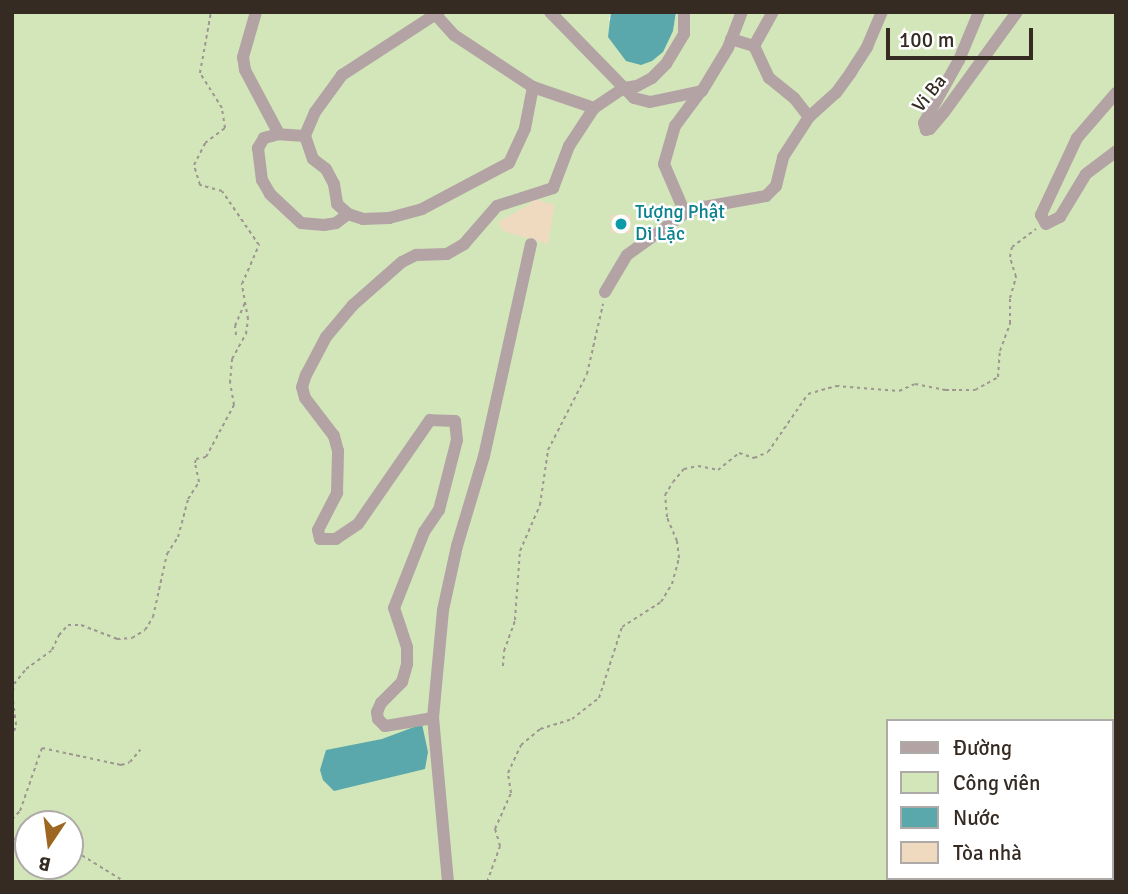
<!DOCTYPE html>
<meta charset="utf-8">
<style>
body{margin:0}
#map{position:relative;width:1128px;height:894px;overflow:hidden;background:#fdf7f3;font-family:Signika,sans-serif}
div>[style]{position:absolute}
[style*='--x']{left:calc(var(--x)*1px);top:calc(var(--y)*1px);width:calc(var(--w)*1px);rotate:calc(var(--a)*1deg)}
.green>*{inset:0;background:#d2e6b9}
.water>*{inset:0;background:#5aa8ab}
.building>*{inset:0;background:#efdac0;transform-origin:0 0}
.path>*{height:2px;margin-top:-1px;transform-origin:0;background:repeating-linear-gradient(90deg,#9e9690 0 3.5px,transparent 0 7px)}
.minor>*{height:12px;margin:-6px;padding:0 6px;transform-origin:6px;border-radius:6px;background:#b3a3a5}
.dots>*{width:19px;height:19px;translate:-50% -50%;box-sizing:border-box;border:4px solid #fff;border-radius:50%}
span{translate:-50% -50%;white-space:nowrap;text-align:center;line-height:1.15;-webkit-text-stroke:5px #fff;paint-order:stroke}
.street-label{font-size:19px;color:#352b23}
.culture-label{font-size:19px;color:#0d838f}
.left{translate:0 -50%;text-align:left}
.frame{position:absolute;inset:0;border:14px solid #352b23;pointer-events:none}
.legend{position:absolute;left:886px;top:719px;width:228px;height:161px;box-sizing:border-box;background:#fff;border:2px solid #aeaaa7;margin:0;padding:9px 12px;list-style:none;font-size:21px;color:#352b23}
.legend li{display:flex;align-items:center;gap:14px;height:35px}
.legend b{width:35px;border:2px solid #aeaaa7}
.north{position:absolute;left:14px;top:810px;width:70px;height:70px;box-sizing:border-box;background:#fff;border:2px solid #aeaaa7;border-radius:50%;rotate:193deg;font-size:19px;font-weight:700;line-height:28px;text-align:center;color:#352b23}
.north::after{content:'';display:block;margin:auto;width:24px;height:32px;background:#9d6621;clip-path:polygon(50% 0,100% 100%,50% 72%,0 100%)}
.scale{position:absolute;left:886px;top:28px;width:147px;height:32px;box-sizing:border-box;border:4px solid #352b23;border-top:0;padding-left:9px;font-size:21px;line-height:24px;white-space:nowrap;color:#352b23;-webkit-text-stroke:5px #fff;paint-order:stroke}
</style>
<div id="map">
<div class="green">
<i style="clip-path:polygon(evenodd,12px 12px,611px 12px,609px 20px,673px 31px,676px 12px,1116px 12px,1116px 880px,12px 882px,12px 12px,888px 721px,1112px 721px,1112px 878px,888px 878px,888px 721px,12px 12px,28px 824px,70px 824px,70px 866px,28px 866px,28px 824px)"></i>
</div>
<div class="water">
<i style="clip-path:polygon(611px 12px,676px 12px,673px 31px,663px 52px,652px 61px,641px 65px,626px 61px,608px 37px)"></i>
<i style="clip-path:polygon(422px 724px,428px 752px,425px 769px,334px 791px,323px 780px,320px 770px,326px 750px,382px 739px)"></i>
</div>
<div class="building">
<i style="clip-path:polygon(533px 199px,555px 205px,548px 244px,503px 231px,498px 222px,530px 204px)"></i>
<i style="left:611px;top:215px;width:20px;height:18px"></i>
</div>
<div class="path">
<i style="--x:236;--y:335;--w:9;--a:-96"></i>
<i style="--x:235;--y:326;--w:26;--a:-67"></i>
<i style="--x:503;--y:666;--w:15;--a:-86"></i>
<i style="--x:504;--y:651;--w:33;--a:-70"></i>
<i style="--x:515;--y:620;--w:69;--a:-85.9"></i>
<i style="--x:520;--y:551;--w:50;--a:-66.5"></i>
<i style="--x:540;--y:505;--w:56;--a:-81.7"></i>
<i style="--x:548;--y:450;--w:85;--a:-62.8"></i>
<i style="--x:587;--y:374;--w:72;--a:-77.1"></i>
<i style="--x:12;--y:698;--w:14;--a:-82"></i>
<i style="--x:14;--y:684;--w:19;--a:-51"></i>
<i style="--x:26;--y:669;--w:32;--a:-36"></i>
<i style="--x:52;--y:650;--w:17;--a:-65"></i>
<i style="--x:59;--y:635;--w:13;--a:-48"></i>
<i style="--x:68;--y:625;--w:13;--a:0"></i>
<i style="--x:81;--y:625;--w:39;--a:21"></i>
<i style="--x:117;--y:639;--w:15;--a:-4"></i>
<i style="--x:132;--y:638;--w:15;--a:-32"></i>
<i style="--x:145;--y:630;--w:15;--a:-58"></i>
<i style="--x:153;--y:617;--w:65;--a:-77.5"></i>
<i style="--x:167;--y:554;--w:20;--a:-57"></i>
<i style="--x:178;--y:537;--w:39;--a:-75"></i>
<i style="--x:188;--y:499;--w:20;--a:-57"></i>
<i style="--x:199;--y:482;--w:19;--a:-102"></i>
<i style="--x:195;--y:463;--w:4;--a:-76"></i>
<i style="--x:196;--y:459;--w:10;--a:-11"></i>
<i style="--x:206;--y:457;--w:59;--a:-61.7"></i>
<i style="--x:234;--y:405;--w:22;--a:-100"></i>
<i style="--x:230;--y:383;--w:24;--a:-85"></i>
<i style="--x:232;--y:359;--w:29;--a:-61"></i>
<i style="--x:246;--y:334;--w:15;--a:-82"></i>
<i style="--x:248;--y:319;--w:36;--a:-100"></i>
<i style="--x:242;--y:284;--w:43;--a:-66.4"></i>
<i style="--x:259;--y:245;--w:65;--a:-124.4"></i>
<i style="--x:222;--y:191;--w:23;--a:-165"></i>
<i style="--x:200;--y:185;--w:21;--a:-107"></i>
<i style="--x:194;--y:165;--w:25;--a:-63"></i>
<i style="--x:205;--y:143;--w:25;--a:-37"></i>
<i style="--x:225;--y:128;--w:20;--a:-99"></i>
<i style="--x:222;--y:108;--w:41;--a:-122.2"></i>
<i style="--x:200;--y:73;--w:62;--a:-79.8"></i>
<i style="--x:12;--y:738;--w:14;--a:-73"></i>
<i style="--x:16;--y:725;--w:25;--a:-97"></i>
<i style="--x:12;--y:819;--w:11;--a:-45"></i>
<i style="--x:20;--y:811;--w:67;--a:-70.8"></i>
<i style="--x:42;--y:748;--w:81;--a:12.1"></i>
<i style="--x:121;--y:765;--w:9;--a:-18"></i>
<i style="--x:130;--y:762;--w:16;--a:-50"></i>
<i style="--x:12;--y:838;--w:17;--a:17"></i>
<i style="--x:70;--y:848;--w:65;--a:31.7"></i>
<i style="--x:487;--y:882;--w:38;--a:-70"></i>
<i style="--x:500;--y:846;--w:18;--a:-106"></i>
<i style="--x:495;--y:829;--w:39;--a:-66"></i>
<i style="--x:511;--y:793;--w:20;--a:-99"></i>
<i style="--x:508;--y:773;--w:31;--a:-65"></i>
<i style="--x:521;--y:745;--w:25;--a:-40"></i>
<i style="--x:540;--y:729;--w:34;--a:-17"></i>
<i style="--x:572;--y:719;--w:34;--a:-38"></i>
<i style="--x:599;--y:698;--w:75;--a:-72.1"></i>
<i style="--x:622;--y:627;--w:46;--a:-32.7"></i>
<i style="--x:661;--y:602;--w:21;--a:-59"></i>
<i style="--x:672;--y:584;--w:27;--a:-75"></i>
<i style="--x:679;--y:558;--w:17;--a:-97"></i>
<i style="--x:677;--y:541;--w:26;--a:-113"></i>
<i style="--x:667;--y:517;--w:22;--a:-95"></i>
<i style="--x:665;--y:495;--w:15;--a:-58"></i>
<i style="--x:673;--y:482;--w:17;--a:-50"></i>
<i style="--x:684;--y:469;--w:14;--a:-12"></i>
<i style="--x:698;--y:466;--w:20;--a:11"></i>
<i style="--x:718;--y:470;--w:27;--a:-39"></i>
<i style="--x:739;--y:453;--w:16;--a:18"></i>
<i style="--x:754;--y:458;--w:15;--a:-23"></i>
<i style="--x:768;--y:452;--w:70;--a:-55.4"></i>
<i style="--x:808;--y:394;--w:29;--a:-16"></i>
<i style="--x:836;--y:386;--w:63;--a:4.5"></i>
<i style="--x:899;--y:391;--w:17;--a:-24"></i>
<i style="--x:915;--y:384;--w:31;--a:11"></i>
<i style="--x:945;--y:390;--w:30;--a:0"></i>
<i style="--x:975;--y:390;--w:26;--a:-29"></i>
<i style="--x:998;--y:377;--w:26;--a:-86"></i>
<i style="--x:1000;--y:351;--w:30;--a:-70"></i>
<i style="--x:1010;--y:323;--w:25;--a:-90"></i>
<i style="--x:1010;--y:298;--w:22;--a:-74"></i>
<i style="--x:1016;--y:277;--w:21;--a:-107"></i>
<i style="--x:1010;--y:257;--w:10;--a:-79"></i>
<i style="--x:1012;--y:247;--w:30;--a:-37"></i>
</div>
<div class="minor">
<i style="--x:256;--y:12;--w:47;--a:106.1"></i>
<i style="--x:243;--y:57;--w:13;--a:81"></i>
<i style="--x:245;--y:70;--w:72;--a:62"></i>
<i style="--x:439;--y:12;--w:116;--a:147"></i>
<i style="--x:342;--y:75;--w:46;--a:126.1"></i>
<i style="--x:315;--y:112;--w:26;--a:113"></i>
<i style="--x:305;--y:136;--w:24;--a:71"></i>
<i style="--x:313;--y:159;--w:16;--a:38"></i>
<i style="--x:326;--y:169;--w:17;--a:62"></i>
<i style="--x:334;--y:184;--w:20;--a:81"></i>
<i style="--x:337;--y:204;--w:15;--a:42"></i>
<i style="--x:348;--y:214;--w:16;--a:18"></i>
<i style="--x:363;--y:219;--w:26;--a:-2"></i>
<i style="--x:389;--y:218;--w:34;--a:-15"></i>
<i style="--x:422;--y:209;--w:98;--a:-27.9"></i>
<i style="--x:509;--y:163;--w:38;--a:-65"></i>
<i style="--x:525;--y:128;--w:42;--a:-79"></i>
<i style="--x:550;--y:12;--w:120;--a:45.7"></i>
<i style="--x:634;--y:98;--w:16;--a:14"></i>
<i style="--x:650;--y:102;--w:53;--a:-11.9"></i>
<i style="--x:702;--y:91;--w:50;--a:-58.8"></i>
<i style="--x:728;--y:48;--w:39;--a:-69"></i>
<i style="--x:979;--y:12;--w:52;--a:112.6"></i>
<i style="--x:959;--y:60;--w:72;--a:119.1"></i>
<i style="--x:924;--y:123;--w:7;--a:74"></i>
<i style="--x:926;--y:130;--w:4;--a:-14"></i>
<i style="--x:930;--y:129;--w:23;--a:-50"></i>
<i style="--x:945;--y:111;--w:122;--a:-54"></i>
<i style="--x:435;--y:14;--w:28;--a:48"></i>
<i style="--x:454;--y:35;--w:95;--a:33.4"></i>
<i style="--x:533;--y:87;--w:65;--a:19"></i>
<i style="--x:754;--y:46;--w:39;--a:-61"></i>
<i style="--x:1116;--y:93;--w:60;--a:130.9"></i>
<i style="--x:1077;--y:138;--w:85;--a:115.1"></i>
<i style="--x:1041;--y:215;--w:10;--a:61"></i>
<i style="--x:1046;--y:224;--w:16;--a:-27"></i>
<i style="--x:1060;--y:217;--w:50;--a:-58.8"></i>
<i style="--x:1086;--y:174;--w:38;--a:-37"></i>
<i style="--x:809;--y:117;--w:36;--a:-42"></i>
<i style="--x:836;--y:93;--w:26;--a:-54"></i>
<i style="--x:851;--y:72;--w:30;--a:-57"></i>
<i style="--x:867;--y:47;--w:38;--a:-67"></i>
<i style="--x:305;--y:136;--w:26;--a:-176"></i>
<i style="--x:279;--y:134;--w:16;--a:165"></i>
<i style="--x:264;--y:138;--w:12;--a:121"></i>
<i style="--x:258;--y:148;--w:32;--a:83"></i>
<i style="--x:262;--y:180;--w:16;--a:60"></i>
<i style="--x:270;--y:194;--w:42;--a:43.1"></i>
<i style="--x:301;--y:223;--w:23;--a:5"></i>
<i style="--x:324;--y:225;--w:12;--a:-9"></i>
<i style="--x:336;--y:223;--w:15;--a:-37"></i>
<i style="--x:685;--y:213;--w:53;--a:-113.2"></i>
<i style="--x:664;--y:164;--w:40;--a:-74"></i>
<i style="--x:675;--y:126;--w:44;--a:-53.4"></i>
<i style="--x:605;--y:292;--w:43;--a:-59.3"></i>
<i style="--x:627;--y:255;--w:72;--a:-35.9"></i>
<i style="--x:685;--y:213;--w:20;--a:-18"></i>
<i style="--x:704;--y:207;--w:63;--a:-10.1"></i>
<i style="--x:766;--y:196;--w:14;--a:-45"></i>
<i style="--x:776;--y:186;--w:30;--a:-76"></i>
<i style="--x:783;--y:157;--w:48;--a:-57"></i>
<i style="--x:809;--y:117;--w:24;--a:-128"></i>
<i style="--x:794;--y:98;--w:32;--a:-141"></i>
<i style="--x:769;--y:78;--w:35;--a:-115"></i>
<i style="--x:754;--y:46;--w:24;--a:-163"></i>
<i style="--x:433;--y:718;--w:49;--a:170.5"></i>
<i style="--x:385;--y:726;--w:10;--a:-135"></i>
<i style="--x:378;--y:719;--w:7;--a:-98"></i>
<i style="--x:377;--y:712;--w:10;--a:-66"></i>
<i style="--x:381;--y:703;--w:30;--a:-45"></i>
<i style="--x:402;--y:682;--w:19;--a:-74"></i>
<i style="--x:407;--y:664;--w:17;--a:-90"></i>
<i style="--x:407;--y:647;--w:41;--a:-108.4"></i>
<i style="--x:394;--y:608;--w:82;--a:-68.5"></i>
<i style="--x:424;--y:532;--w:27;--a:-56"></i>
<i style="--x:439;--y:510;--w:72;--a:-75.6"></i>
<i style="--x:457;--y:440;--w:19;--a:-96"></i>
<i style="--x:455;--y:421;--w:25;--a:-178"></i>
<i style="--x:430;--y:420;--w:126;--a:124.7"></i>
<i style="--x:358;--y:524;--w:27;--a:146"></i>
<i style="--x:336;--y:539;--w:16;--a:180"></i>
<i style="--x:320;--y:539;--w:9;--a:-103"></i>
<i style="--x:318;--y:530;--w:42;--a:-62.8"></i>
<i style="--x:337;--y:493;--w:42;--a:-88.6"></i>
<i style="--x:338;--y:451;--w:16;--a:-105"></i>
<i style="--x:334;--y:436;--w:48;--a:-127.3"></i>
<i style="--x:305;--y:398;--w:11;--a:-105"></i>
<i style="--x:302;--y:387;--w:13;--a:-72"></i>
<i style="--x:306;--y:375;--w:43;--a:-62.2"></i>
<i style="--x:326;--y:337;--w:42;--a:-49.8"></i>
<i style="--x:353;--y:305;--w:65;--a:-41.3"></i>
<i style="--x:402;--y:262;--w:16;--a:-27"></i>
<i style="--x:416;--y:255;--w:31;--a:-2"></i>
<i style="--x:447;--y:254;--w:20;--a:-30"></i>
<i style="--x:464;--y:244;--w:50;--a:-49"></i>
<i style="--x:497;--y:206;--w:59;--a:-17.8"></i>
<i style="--x:553;--y:188;--w:45;--a:-69.1"></i>
<i style="--x:569;--y:146;--w:45;--a:-56.7"></i>
<i style="--x:594;--y:108;--w:36;--a:-34"></i>
<i style="--x:624;--y:88;--w:13;--a:-9"></i>
<i style="--x:637;--y:86;--w:17;--a:-28"></i>
<i style="--x:652;--y:78;--w:20;--a:-45"></i>
<i style="--x:666;--y:64;--w:35;--a:-59"></i>
<i style="--x:684;--y:34;--w:22;--a:-90"></i>
<i style="--x:448;--y:882;--w:165;--a:-95.2"></i>
<i style="--x:433;--y:718;--w:108;--a:-84.7"></i>
<i style="--x:443;--y:610;--w:66;--a:-77.7"></i>
<i style="--x:457;--y:546;--w:94;--a:-73.3"></i>
<i style="--x:484;--y:456;--w:217;--a:-77.5"></i>
</div>
<div class="dots">
<i style="left:621px;top:224px;background:#0f9aa8"></i>
</div>
<div class="street-label">
<span style="left:930px;top:94px;rotate:-51deg">Vi Ba</span>
</div>
<div class="culture-label">
<span class="left" style="left:635px;top:224px">Tượng Phật<br>Di Lặc</span>
</div>
<div class="frame"></div>
<ul class="legend">
<li><b style="height:9px;background:#b3a3a5"></b>Đường</li>
<li><b style="height:19px;background:#d2e6b9"></b>Công viên</li>
<li><b style="height:19px;background:#5aa8ab"></b>Nước</li>
<li><b style="height:19px;background:#efdac0"></b>Tòa nhà</li>
</ul>
<div class="north">B</div>
<div class="scale">100 m</div>
</div>
